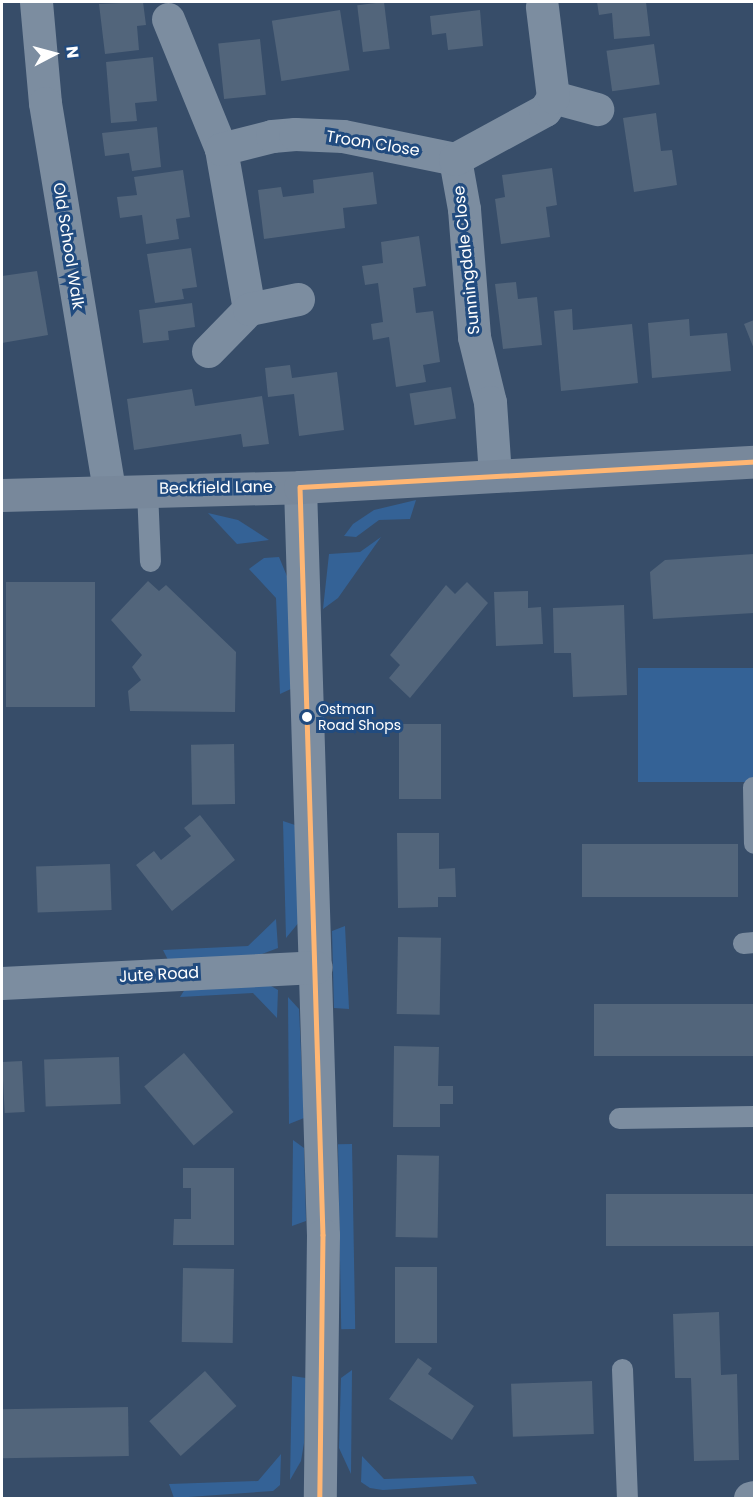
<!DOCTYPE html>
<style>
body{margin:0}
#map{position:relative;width:756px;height:1500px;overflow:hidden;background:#374d69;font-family:Poppins,sans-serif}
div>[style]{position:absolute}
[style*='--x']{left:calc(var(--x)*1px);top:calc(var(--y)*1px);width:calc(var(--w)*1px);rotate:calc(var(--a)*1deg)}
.green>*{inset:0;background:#346296;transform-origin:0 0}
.building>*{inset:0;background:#52657b;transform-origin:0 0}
.lane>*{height:21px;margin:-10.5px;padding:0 10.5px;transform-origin:10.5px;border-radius:10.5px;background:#7c8da0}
.street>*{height:33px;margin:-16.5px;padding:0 16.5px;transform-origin:16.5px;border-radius:16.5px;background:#7c8da0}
.secondary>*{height:33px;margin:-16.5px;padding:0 16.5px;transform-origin:16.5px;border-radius:16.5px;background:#78889b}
.bus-1>*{height:4.5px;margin:-2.25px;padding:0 2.25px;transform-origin:2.25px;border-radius:2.25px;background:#ffb673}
.dots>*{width:16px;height:16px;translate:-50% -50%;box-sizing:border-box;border:3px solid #214b7f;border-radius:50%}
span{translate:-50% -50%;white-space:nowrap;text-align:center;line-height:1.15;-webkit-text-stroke:6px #214b7f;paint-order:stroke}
.bus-label{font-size:14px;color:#fff}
.left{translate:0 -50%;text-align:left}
.street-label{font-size:16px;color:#fff}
.frame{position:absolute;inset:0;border:3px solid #fff;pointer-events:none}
.north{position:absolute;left:24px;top:24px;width:60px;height:60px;-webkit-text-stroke:4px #214b7f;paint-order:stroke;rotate:84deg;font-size:16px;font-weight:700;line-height:24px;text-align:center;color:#fff}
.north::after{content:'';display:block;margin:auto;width:21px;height:27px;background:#fff;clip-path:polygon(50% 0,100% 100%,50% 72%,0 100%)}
</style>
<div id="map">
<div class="green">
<i style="clip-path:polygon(416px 500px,410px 519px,379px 520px,356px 537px,344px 536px,353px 524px,374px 510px)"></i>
<i style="clip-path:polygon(208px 513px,238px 520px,269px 540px,237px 544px)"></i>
<i style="clip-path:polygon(381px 537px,338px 598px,323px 609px,329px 554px,360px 552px)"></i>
<i style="clip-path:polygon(279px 557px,289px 581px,293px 688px,280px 694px,276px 598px,249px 569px,264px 558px)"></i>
<i style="left:754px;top:668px;width:114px;height:116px;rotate:90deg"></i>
<i style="clip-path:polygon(283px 821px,298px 826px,300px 921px,286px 938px)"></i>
<i style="clip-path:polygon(276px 919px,278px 948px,254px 957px,168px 960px,163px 950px,248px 946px)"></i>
<i style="clip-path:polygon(345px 926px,349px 1009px,334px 1008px,332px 931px)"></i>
<i style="clip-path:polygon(187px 986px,271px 986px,278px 990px,277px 1018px,253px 993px,180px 997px)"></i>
<i style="clip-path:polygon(288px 997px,299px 1009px,304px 1118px,289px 1124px)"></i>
<i style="clip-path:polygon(293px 1140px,304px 1148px,306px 1221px,292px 1226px)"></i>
<i style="left:352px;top:1144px;width:185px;height:14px;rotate:89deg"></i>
<i style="clip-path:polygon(352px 1370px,351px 1474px,339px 1448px,341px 1378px)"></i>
<i style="clip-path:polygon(292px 1376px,306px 1378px,304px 1443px,301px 1461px,290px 1480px)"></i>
<i style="clip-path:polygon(281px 1454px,280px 1485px,273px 1491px,174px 1498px,169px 1484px,258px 1481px)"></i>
<i style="clip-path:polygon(362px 1456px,384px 1479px,473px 1476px,477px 1484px,383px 1490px,370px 1488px,361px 1482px)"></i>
</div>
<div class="building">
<i style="clip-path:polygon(143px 2px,146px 25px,137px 26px,139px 50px,105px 54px,99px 4px)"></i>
<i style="left:384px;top:2px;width:47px;height:27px;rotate:83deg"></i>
<i style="clip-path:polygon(597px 2px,646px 2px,650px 36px,614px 39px,612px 13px,599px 15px)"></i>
<i style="left:340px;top:10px;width:61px;height:69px;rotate:81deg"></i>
<i style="clip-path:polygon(480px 10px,483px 46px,448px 50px,446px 33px,432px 35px,430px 16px)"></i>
<i style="left:260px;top:39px;width:56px;height:42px;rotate:84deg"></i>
<i style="left:654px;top:44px;width:41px;height:48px;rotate:82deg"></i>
<i style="clip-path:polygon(153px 57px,157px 101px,135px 103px,137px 121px,111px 123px,106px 62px)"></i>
<i style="clip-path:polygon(656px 113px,661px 151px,672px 150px,677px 185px,634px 192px,623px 118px)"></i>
<i style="clip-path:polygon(157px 127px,161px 167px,132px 171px,129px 153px,105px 156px,102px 133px)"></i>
<i style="clip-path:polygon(552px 168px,557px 205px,546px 207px,550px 237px,501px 244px,495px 199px,505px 197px,502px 175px)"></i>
<i style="clip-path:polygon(183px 170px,190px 217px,176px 219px,179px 239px,146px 244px,142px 215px,120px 218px,117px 197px,137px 195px,134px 177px)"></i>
<i style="clip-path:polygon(373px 172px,377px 204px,343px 208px,345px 228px,264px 239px,258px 190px,281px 187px,283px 197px,314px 193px,313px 180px)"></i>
<i style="clip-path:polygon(419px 236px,426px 286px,413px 288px,416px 313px,433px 311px,440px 362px,423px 365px,426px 382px,396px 387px,389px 337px,373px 340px,371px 324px,383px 322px,378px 283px,365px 285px,362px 266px,383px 263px,381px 242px)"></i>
<i style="clip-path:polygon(191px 248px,197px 287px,182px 289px,184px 299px,155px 303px,147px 254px)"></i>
<i style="clip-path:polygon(37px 271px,48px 335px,2px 343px,2px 276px)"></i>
<i style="clip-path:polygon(516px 282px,518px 299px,537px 297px,542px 345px,503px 349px,495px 284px)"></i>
<i style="clip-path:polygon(192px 303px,195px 327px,168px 331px,169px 340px,143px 343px,139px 310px)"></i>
<i style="clip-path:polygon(572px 309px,573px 330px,632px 324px,638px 383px,561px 391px,554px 311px)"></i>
<i style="clip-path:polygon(689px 319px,690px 336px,727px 333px,731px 371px,652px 378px,648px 323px)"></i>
<i style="clip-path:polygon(754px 320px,754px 349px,744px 324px)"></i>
<i style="clip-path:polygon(290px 365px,292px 378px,337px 372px,344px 430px,299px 436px,294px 394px,268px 397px,265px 368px)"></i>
<i style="left:451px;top:387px;width:32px;height:42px;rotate:81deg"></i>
<i style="clip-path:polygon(192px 389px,195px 406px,262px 396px,269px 444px,243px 447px,241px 434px,134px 450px,127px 399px)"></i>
<i style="clip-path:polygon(754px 554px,754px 613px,653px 619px,650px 572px,665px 560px)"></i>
<i style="clip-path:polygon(148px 581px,159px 591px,166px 585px,236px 652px,235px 712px,130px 711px,128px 691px,141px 680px,132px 667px,142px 655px,111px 620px)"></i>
<i style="left:95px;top:582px;width:125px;height:89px;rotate:90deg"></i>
<i style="clip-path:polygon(467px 582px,488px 603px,410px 698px,389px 678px,400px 665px,390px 655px,446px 585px,455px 594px)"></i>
<i style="clip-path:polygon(528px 591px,528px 608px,541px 607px,543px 644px,496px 646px,494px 592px)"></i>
<i style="clip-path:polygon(624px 605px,627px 695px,573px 697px,571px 653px,554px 653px,553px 608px)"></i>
<i style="left:399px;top:724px;width:42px;height:75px"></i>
<i style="left:234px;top:744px;width:60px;height:43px;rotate:89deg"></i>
<i style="clip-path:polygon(200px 815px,235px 860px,172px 911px,136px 865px,154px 851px,161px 860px,191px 836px,184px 828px)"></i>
<i style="clip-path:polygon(397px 833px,439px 833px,439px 869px,455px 868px,456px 897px,438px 897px,438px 907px,398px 908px)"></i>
<i style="left:738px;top:844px;width:53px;height:156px;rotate:90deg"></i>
<i style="left:110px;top:864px;width:46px;height:74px;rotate:88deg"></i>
<i style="left:398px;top:937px;width:43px;height:77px;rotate:1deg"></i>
<i style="left:594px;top:1004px;width:160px;height:52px"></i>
<i style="clip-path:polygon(394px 1046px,439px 1047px,438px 1086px,453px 1086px,453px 1104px,440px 1104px,440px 1127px,393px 1127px)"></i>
<i style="left:184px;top:1053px;width:77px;height:52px;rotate:50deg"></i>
<i style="left:119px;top:1057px;width:47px;height:75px;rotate:88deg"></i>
<i style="left:22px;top:1061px;width:51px;height:20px;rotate:87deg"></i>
<i style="left:397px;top:1155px;width:42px;height:82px;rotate:1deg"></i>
<i style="clip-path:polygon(183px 1168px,234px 1168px,234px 1245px,173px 1245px,174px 1219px,191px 1219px,191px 1188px,183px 1188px)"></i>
<i style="left:754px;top:1194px;width:52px;height:148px;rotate:90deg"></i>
<i style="left:395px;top:1267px;width:42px;height:76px"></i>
<i style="left:183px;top:1268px;width:51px;height:74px;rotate:1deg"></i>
<i style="clip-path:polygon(719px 1312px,721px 1375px,737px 1374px,739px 1460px,694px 1461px,691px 1378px,675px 1378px,673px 1314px)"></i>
<i style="clip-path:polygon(418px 1358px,432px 1368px,428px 1374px,474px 1406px,452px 1440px,389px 1399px)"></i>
<i style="left:205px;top:1371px;width:47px;height:75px;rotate:48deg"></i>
<i style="left:592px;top:1381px;width:53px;height:81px;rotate:88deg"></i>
<i style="left:128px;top:1407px;width:49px;height:126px;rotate:89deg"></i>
</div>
<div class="lane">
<i style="--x:147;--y:490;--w:71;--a:87.6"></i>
<i style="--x:753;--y:787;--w:56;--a:89"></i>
<i style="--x:743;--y:943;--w:11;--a:-5"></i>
<i style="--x:619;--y:1118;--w:135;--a:-0.8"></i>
<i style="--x:622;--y:1369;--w:129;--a:87.8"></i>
</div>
<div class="street">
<i style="--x:36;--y:2;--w:101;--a:84.9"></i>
<i style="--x:45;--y:103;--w:392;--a:80.6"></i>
<i style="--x:168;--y:19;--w:140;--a:67.8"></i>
<i style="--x:221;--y:149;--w:162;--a:80.1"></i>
<i style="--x:553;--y:97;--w:46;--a:15.3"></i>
<i style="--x:221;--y:149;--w:53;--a:-14.3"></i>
<i style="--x:272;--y:136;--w:23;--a:-5"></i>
<i style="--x:295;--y:134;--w:48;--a:2.4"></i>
<i style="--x:343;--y:136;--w:114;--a:11.6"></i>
<i style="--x:455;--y:159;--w:51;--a:79.8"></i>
<i style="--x:464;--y:209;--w:128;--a:85.5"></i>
<i style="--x:474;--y:337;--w:67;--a:76.2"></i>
<i style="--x:490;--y:402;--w:74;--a:86.1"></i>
<i style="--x:455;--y:159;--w:102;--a:-28.6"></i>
<i style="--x:545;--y:110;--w:15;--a:-58"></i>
<i style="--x:553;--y:97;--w:91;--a:-97"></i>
<i style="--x:208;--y:351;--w:59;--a:-45.7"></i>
<i style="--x:249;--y:309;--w:50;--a:-11.5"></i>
<i style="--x:300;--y:487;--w:748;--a:88.24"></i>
<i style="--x:323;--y:1235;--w:263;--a:90.7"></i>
<i style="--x:2;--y:983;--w:314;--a:-2.9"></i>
<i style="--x:750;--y:1498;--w:4;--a:-14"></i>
</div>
<div class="secondary">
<i style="--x:2;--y:495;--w:298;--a:-1.5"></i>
<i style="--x:300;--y:487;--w:455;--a:-3.2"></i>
</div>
<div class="bus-1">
<i style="--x:300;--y:487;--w:748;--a:88.24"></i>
<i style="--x:323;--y:1235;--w:263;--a:90.7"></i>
<i style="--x:300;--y:487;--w:455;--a:-3.2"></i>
</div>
<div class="dots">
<i style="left:307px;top:717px;background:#fff"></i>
</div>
<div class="bus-label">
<span class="left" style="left:318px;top:717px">Ostman<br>Road Shops</span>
</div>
<div class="street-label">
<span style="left:373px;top:144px;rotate:9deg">Troon Close</span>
<span style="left:68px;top:246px;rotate:81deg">Old School Walk</span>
<span style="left:467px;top:260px;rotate:-96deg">Sunningdale Close</span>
<span style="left:216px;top:488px;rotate:-1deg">Beckfield Lane</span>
<span style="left:159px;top:975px;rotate:-3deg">Jute Road</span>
</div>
<div class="frame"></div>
<div class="north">N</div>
</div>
